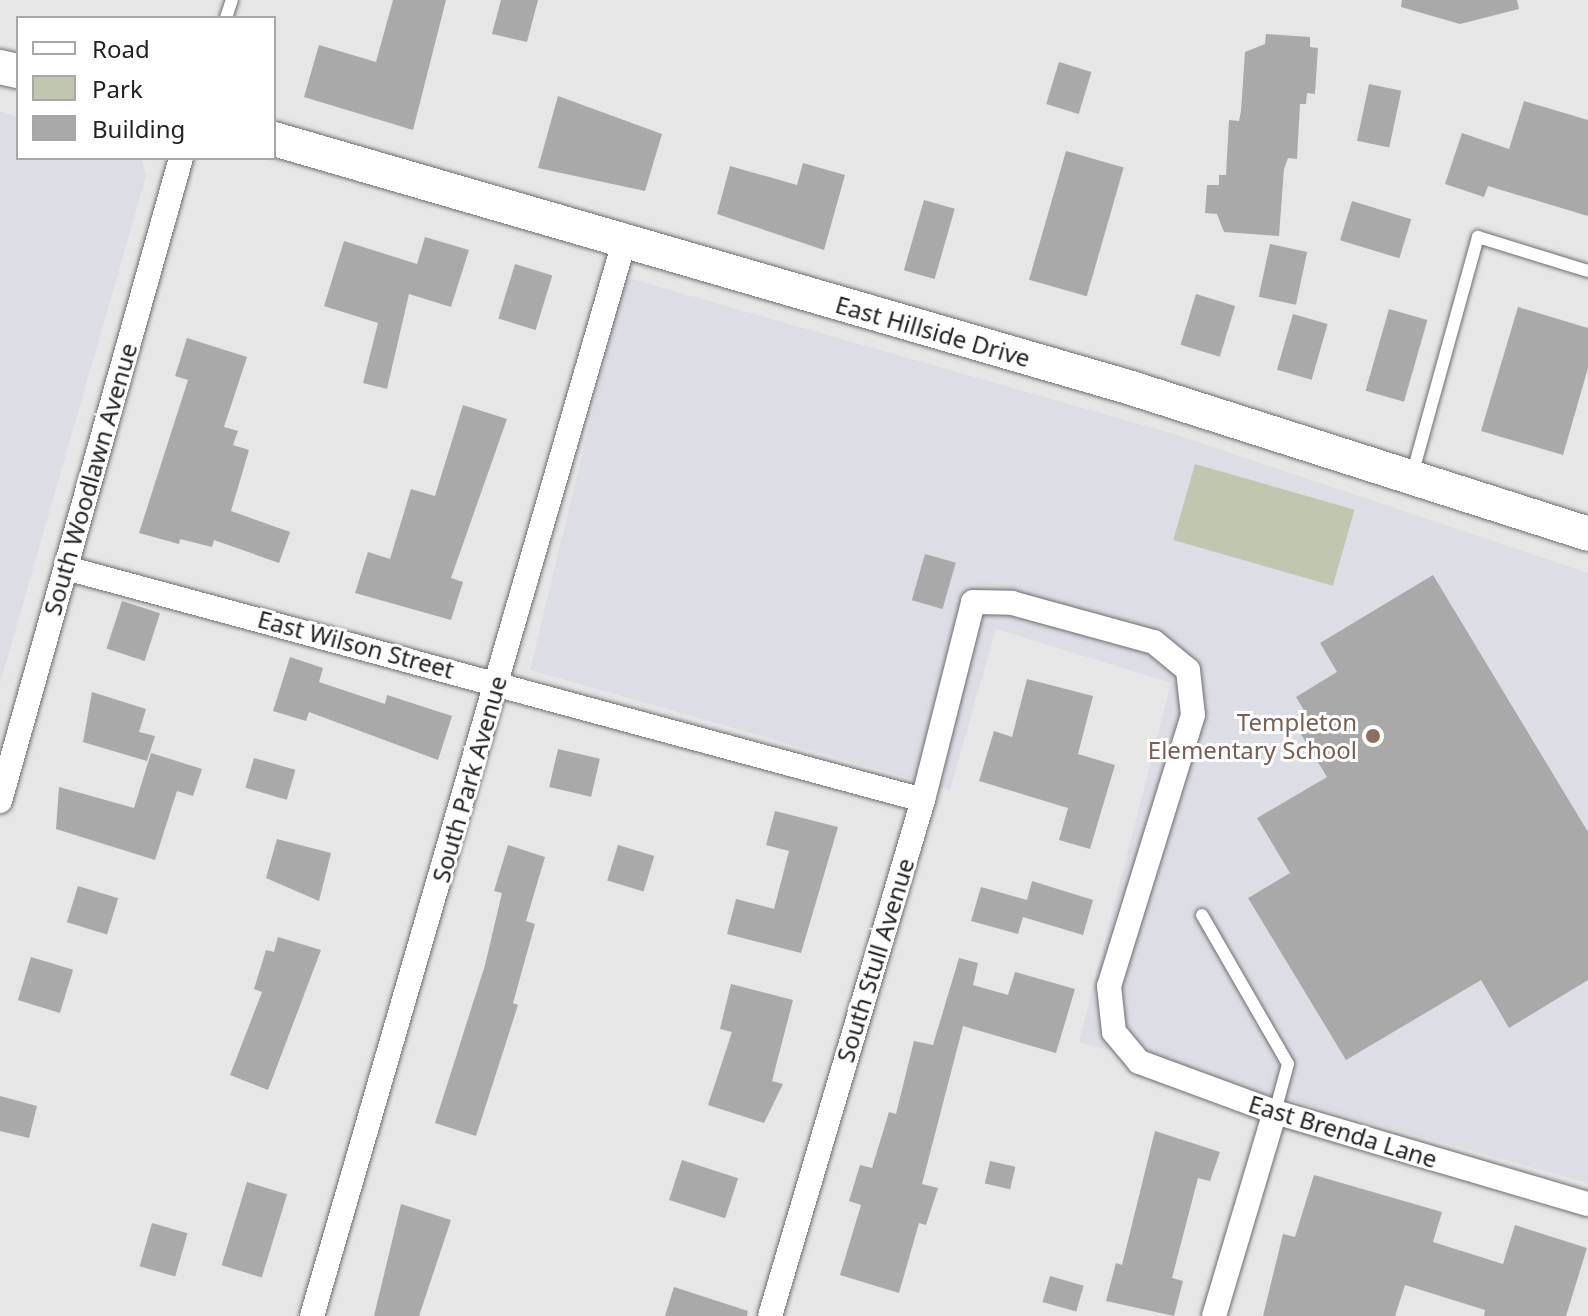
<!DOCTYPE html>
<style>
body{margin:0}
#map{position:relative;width:1588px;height:1316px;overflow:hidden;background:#e6e6e7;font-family:"Noto Sans",sans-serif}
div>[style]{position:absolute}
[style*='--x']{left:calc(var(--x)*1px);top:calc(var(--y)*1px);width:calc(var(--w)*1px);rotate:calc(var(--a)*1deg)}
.built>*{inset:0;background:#dddde6}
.green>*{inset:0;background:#c0c7ae;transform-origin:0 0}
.building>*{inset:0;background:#a9a9aa;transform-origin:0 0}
.roads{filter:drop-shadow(0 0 2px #6e6e70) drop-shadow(0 0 2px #6e6e70)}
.service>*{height:12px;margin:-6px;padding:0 6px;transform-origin:6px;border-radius:6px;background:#fff}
.minor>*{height:24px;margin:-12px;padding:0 12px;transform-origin:12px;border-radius:12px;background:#fff}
.secondary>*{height:34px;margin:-17px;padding:0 17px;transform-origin:17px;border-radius:17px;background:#fff}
.dots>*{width:22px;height:22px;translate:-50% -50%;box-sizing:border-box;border:4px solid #fff;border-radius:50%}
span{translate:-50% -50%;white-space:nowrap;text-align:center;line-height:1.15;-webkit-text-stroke:6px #fff;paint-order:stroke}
.street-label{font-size:24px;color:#222}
.education-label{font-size:24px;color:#785e54}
.right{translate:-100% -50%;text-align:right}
.legend{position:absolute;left:16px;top:16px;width:260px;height:144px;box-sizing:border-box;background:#fff;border:2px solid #a7a7a7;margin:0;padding:10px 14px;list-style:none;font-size:24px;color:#222}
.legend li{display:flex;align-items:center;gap:16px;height:40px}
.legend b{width:40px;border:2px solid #a7a7a7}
</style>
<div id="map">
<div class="built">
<i style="clip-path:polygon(0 111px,18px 117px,18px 158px,142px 158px,146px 176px,0 684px)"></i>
<i style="clip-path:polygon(625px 277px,1177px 435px,1588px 573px,1588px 1183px,1079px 1042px,1171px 683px,996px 629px,950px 790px,530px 670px)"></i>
</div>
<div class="green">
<i style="left:1195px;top:464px;width:166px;height:79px;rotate:16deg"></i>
</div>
<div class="building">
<i style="clip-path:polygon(393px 0,446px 0,413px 130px,304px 97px,319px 45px,376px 62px)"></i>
<i style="clip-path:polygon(501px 0,538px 0,527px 42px,492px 34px)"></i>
<i style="clip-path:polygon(1402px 0,1517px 0,1519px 9px,1460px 24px,1401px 7px)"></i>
<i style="clip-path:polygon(1266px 34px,1310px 37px,1310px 47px,1318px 48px,1315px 94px,1307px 93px,1306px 104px,1300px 104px,1297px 159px,1288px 158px,1284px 169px,1279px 236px,1224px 232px,1217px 214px,1205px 213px,1207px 185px,1219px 185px,1219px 175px,1226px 175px,1229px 120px,1239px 121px,1241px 111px,1245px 52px,1265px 44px)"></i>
<i style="left:1059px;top:62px;width:34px;height:44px;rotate:17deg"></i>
<i style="left:1369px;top:84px;width:33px;height:58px;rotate:12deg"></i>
<i style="clip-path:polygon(558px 96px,662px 134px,645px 191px,538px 168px)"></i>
<i style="clip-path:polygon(1524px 101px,1588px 120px,1588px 216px,1488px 186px,1484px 197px,1445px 184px,1462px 133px,1509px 149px)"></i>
<i style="left:1066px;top:151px;width:60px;height:134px;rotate:16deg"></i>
<i style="clip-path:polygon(803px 163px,845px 175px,824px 250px,717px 214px,730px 166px,797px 185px)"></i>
<i style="left:924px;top:200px;width:32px;height:73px;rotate:16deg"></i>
<i style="left:1352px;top:201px;width:62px;height:41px;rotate:17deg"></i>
<i style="clip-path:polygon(425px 237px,469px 250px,451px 307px,409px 294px,387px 389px,363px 383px,378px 323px,324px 306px,344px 241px,417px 264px)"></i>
<i style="left:1270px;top:244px;width:38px;height:54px;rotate:12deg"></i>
<i style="left:515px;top:264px;width:39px;height:57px;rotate:17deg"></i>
<i style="left:1196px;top:294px;width:41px;height:53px;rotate:17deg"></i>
<i style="clip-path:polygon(1518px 307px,1588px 328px,1588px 368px,1563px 455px,1481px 431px)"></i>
<i style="left:1389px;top:309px;width:40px;height:85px;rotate:16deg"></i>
<i style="left:1293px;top:314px;width:36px;height:58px;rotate:16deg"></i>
<i style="clip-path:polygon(187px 338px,247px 357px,224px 427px,238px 431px,233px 445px,249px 450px,231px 511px,290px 532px,279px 563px,214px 540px,212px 547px,180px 539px,179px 544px,139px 533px,188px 380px,175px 376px)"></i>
<i style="clip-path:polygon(463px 405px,507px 419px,451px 578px,463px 582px,451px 620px,355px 593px,368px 552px,390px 559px,411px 489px,435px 496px)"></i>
<i style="left:925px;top:554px;width:32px;height:48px;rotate:16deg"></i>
<i style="clip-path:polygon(1433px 575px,1588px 832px,1588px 980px,1509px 1028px,1481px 980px,1346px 1060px,1248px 898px,1290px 873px,1257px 818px,1327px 777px,1301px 734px,1314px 727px,1296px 697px,1337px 672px,1320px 643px)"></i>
<i style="left:122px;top:601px;width:40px;height:50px;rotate:18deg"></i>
<i style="clip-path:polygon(290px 657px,323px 668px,319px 682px,385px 704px,387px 695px,452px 716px,438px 760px,309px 712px,306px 721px,273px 711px)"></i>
<i style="clip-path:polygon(1027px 679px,1093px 696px,1078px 754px,1115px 765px,1090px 849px,1059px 840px,1068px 808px,979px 781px,994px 731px,1012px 737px)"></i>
<i style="clip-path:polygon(92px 692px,146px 709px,139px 732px,155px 736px,147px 761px,83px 742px)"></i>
<i style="left:558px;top:749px;width:43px;height:39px;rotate:13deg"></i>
<i style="clip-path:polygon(151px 753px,202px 769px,193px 796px,177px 791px,155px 860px,56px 829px,59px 787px,134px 808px)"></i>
<i style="left:254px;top:758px;width:43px;height:31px;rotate:16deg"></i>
<i style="clip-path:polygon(775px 811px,838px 827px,801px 953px,727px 934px,736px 899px,774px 909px,789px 851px,766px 845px)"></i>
<i style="clip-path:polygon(277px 839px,331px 853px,319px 901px,266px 878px)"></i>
<i style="clip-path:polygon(508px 845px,545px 857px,526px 921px,535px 924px,513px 1003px,518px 1005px,476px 1136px,435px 1123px,485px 965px,502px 893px,494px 891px)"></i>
<i style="left:618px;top:845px;width:38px;height:37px;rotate:17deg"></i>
<i style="clip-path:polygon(1032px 881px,1093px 900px,1083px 935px,1023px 917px,1018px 934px,971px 921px,981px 887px,1027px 900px)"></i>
<i style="left:78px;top:886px;width:42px;height:38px;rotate:17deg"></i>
<i style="clip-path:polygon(278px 937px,321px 950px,268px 1090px,230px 1075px,262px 992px,254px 989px,266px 950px,274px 952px)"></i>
<i style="left:31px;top:957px;width:44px;height:45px;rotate:17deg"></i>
<i style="clip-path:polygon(959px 958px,978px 963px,973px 985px,1008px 995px,1015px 972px,1075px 989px,1056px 1053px,963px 1026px,922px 1184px,938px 1188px,926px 1225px,919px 1223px,899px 1293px,840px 1275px,861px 1205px,849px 1201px,860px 1165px,872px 1168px,889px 1112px,896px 1114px,914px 1041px,933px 1045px)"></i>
<i style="clip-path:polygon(731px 984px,793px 1000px,772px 1081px,783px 1084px,764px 1123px,708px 1105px,732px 1032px,720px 1029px)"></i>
<i style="clip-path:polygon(0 1096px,37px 1106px,29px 1138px,0 1131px)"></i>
<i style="clip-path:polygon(1155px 1131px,1220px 1152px,1210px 1181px,1198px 1178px,1172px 1278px,1183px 1281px,1174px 1316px,1106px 1301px,1116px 1263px,1122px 1265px)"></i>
<i style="left:682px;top:1160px;width:59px;height:42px;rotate:18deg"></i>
<i style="left:990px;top:1161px;width:26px;height:23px;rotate:13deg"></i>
<i style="clip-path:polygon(1314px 1175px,1442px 1212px,1433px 1242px,1503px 1264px,1515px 1225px,1587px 1248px,1566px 1316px,1484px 1316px,1485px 1310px,1405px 1285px,1395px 1316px,1263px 1316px,1283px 1234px,1295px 1237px)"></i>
<i style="left:247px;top:1182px;width:42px;height:87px;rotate:17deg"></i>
<i style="clip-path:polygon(401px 1204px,451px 1220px,419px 1316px,374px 1316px)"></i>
<i style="left:152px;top:1223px;width:37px;height:45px;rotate:16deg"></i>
<i style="left:1050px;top:1276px;width:35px;height:27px;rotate:16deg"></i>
<i style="clip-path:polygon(674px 1287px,748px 1311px,747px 1316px,665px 1316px)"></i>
</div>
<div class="roads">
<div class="service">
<i style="--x:226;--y:18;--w:19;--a:-72"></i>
<i style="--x:1412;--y:475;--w:247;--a:-74.5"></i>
<i style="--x:1478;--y:237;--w:115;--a:17.2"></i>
<i style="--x:1202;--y:915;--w:172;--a:60"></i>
<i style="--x:1288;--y:1064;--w:50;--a:105.2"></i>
</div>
<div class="minor">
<i style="--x:66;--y:568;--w:888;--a:15.15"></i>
<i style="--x:0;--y:801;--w:668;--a:-74.28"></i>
<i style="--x:312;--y:1316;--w:1118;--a:-73.8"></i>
<i style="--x:770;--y:1316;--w:538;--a:-73.48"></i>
<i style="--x:923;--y:800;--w:204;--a:-75.8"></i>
<i style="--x:973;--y:602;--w:39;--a:1"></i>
<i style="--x:1012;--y:603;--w:147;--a:15.4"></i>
<i style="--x:1154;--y:642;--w:44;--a:39.5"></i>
<i style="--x:1188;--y:670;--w:45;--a:83.7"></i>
<i style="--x:1193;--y:715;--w:284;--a:107.2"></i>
<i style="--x:1109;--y:986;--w:46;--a:83.8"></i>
<i style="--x:1114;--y:1032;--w:39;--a:50"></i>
<i style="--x:1139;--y:1062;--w:145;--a:20.2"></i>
<i style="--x:1275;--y:1112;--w:326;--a:16.4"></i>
<i style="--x:1214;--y:1316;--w:213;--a:-73.4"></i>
</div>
<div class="secondary">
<i style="--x:0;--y:67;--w:18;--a:13"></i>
<i style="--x:274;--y:139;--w:886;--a:16.19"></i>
<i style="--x:1125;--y:386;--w:486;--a:17.7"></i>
</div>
</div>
<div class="dots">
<i style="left:1373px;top:736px;background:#8d6e63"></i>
</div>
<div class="street-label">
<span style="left:933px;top:331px;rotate:16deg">East Hillside Drive</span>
<span style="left:90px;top:479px;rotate:-74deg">South Woodlawn Avenue</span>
<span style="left:356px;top:644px;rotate:15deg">East Wilson Street</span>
<span style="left:469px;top:779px;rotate:-74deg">South Park Avenue</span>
<span style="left:875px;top:960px;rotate:-73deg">South Stull Avenue</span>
<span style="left:1343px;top:1131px;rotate:17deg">East Brenda Lane</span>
</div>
<div class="education-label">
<span class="right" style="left:1357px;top:736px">Templeton<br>Elementary School</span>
</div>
<ul class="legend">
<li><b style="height:10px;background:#fff"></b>Road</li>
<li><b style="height:22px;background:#c0c7ae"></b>Park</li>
<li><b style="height:22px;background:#a9a9aa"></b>Building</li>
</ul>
</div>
